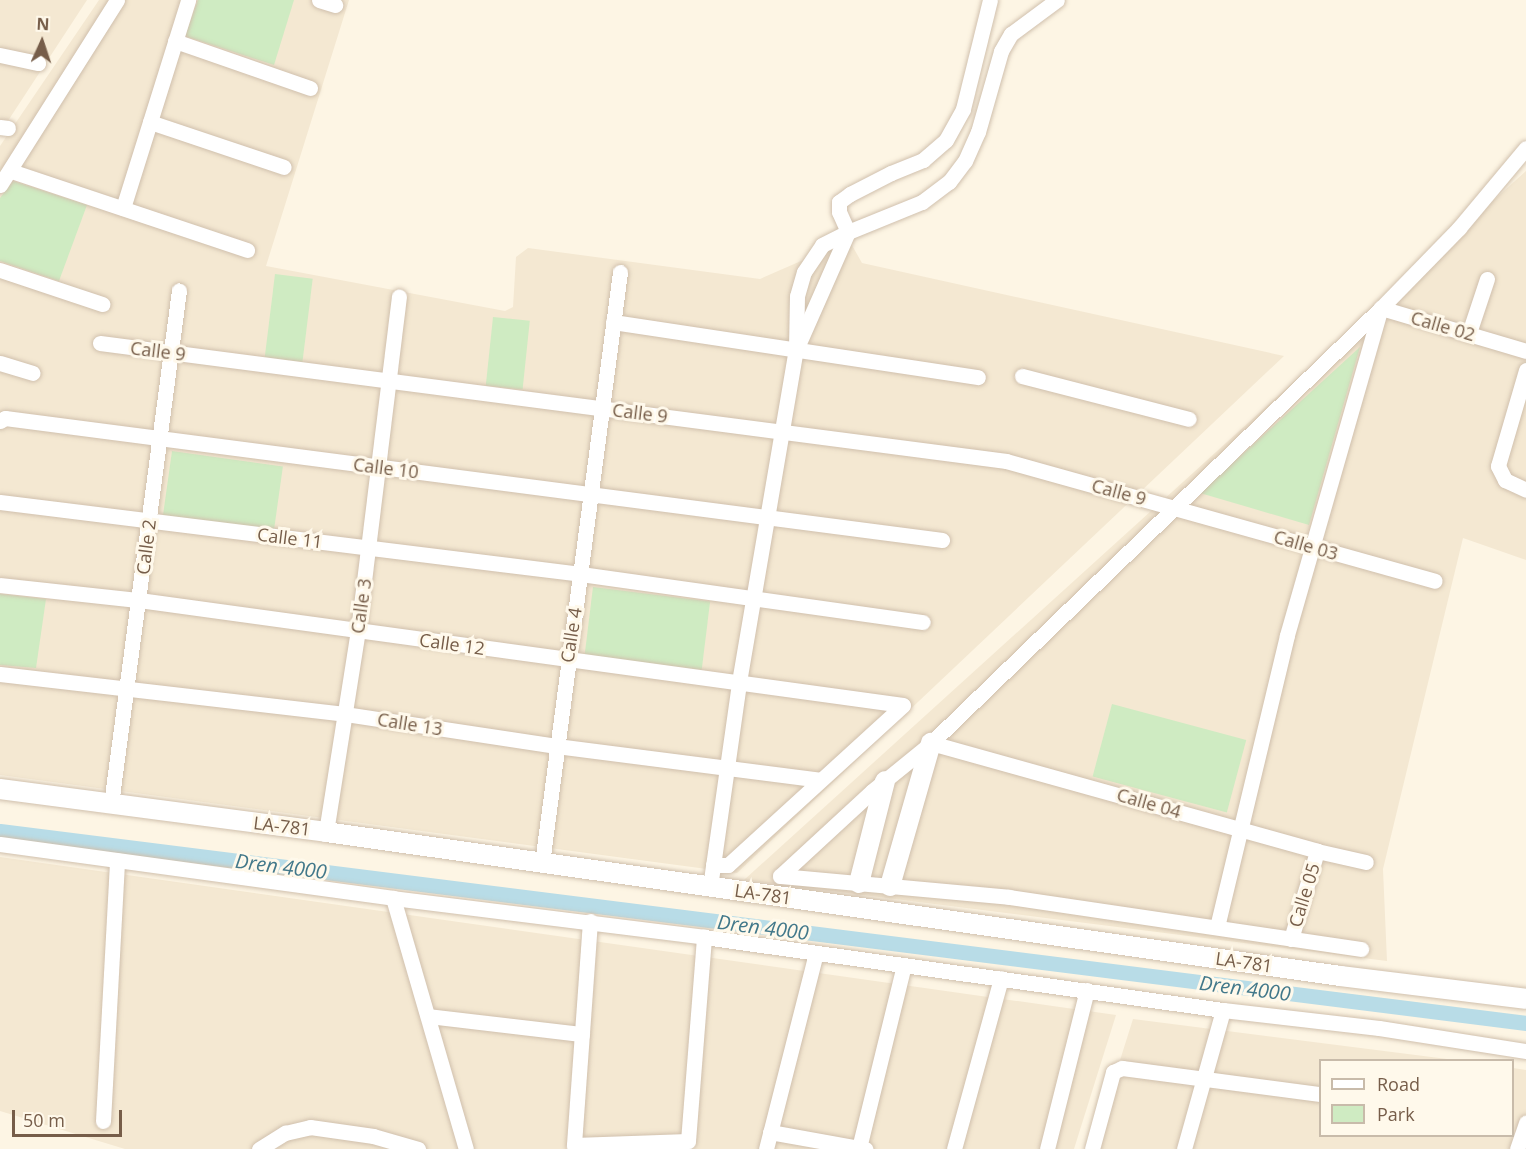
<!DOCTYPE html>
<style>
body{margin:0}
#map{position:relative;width:1526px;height:1149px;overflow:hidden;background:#fdf5e4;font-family:"Open Sans",sans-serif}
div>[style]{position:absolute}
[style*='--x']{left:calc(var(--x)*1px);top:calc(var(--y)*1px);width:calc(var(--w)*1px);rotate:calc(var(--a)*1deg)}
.residential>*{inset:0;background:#f4e8d2}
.green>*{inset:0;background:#cfebc2;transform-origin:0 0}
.canal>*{height:15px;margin:-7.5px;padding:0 7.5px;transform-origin:7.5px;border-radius:7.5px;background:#b8dce7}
.roads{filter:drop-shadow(0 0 2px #d0c0ad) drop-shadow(0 0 2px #d0c0ad)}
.minor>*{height:15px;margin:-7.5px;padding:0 7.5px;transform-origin:7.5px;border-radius:7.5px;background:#fff}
.tertiary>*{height:20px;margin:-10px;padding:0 10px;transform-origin:10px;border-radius:10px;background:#fff}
span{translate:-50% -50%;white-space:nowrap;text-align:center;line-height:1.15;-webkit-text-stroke:6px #fff9eb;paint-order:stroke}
.street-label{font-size:18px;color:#765d49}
.water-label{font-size:20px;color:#42788a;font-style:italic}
.legend{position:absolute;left:1319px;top:1059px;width:195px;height:78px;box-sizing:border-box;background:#fff9eb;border:2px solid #c8bbaa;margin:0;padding:8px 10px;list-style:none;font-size:18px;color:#765d49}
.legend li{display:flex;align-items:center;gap:12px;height:30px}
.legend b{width:30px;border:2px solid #c8bbaa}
.north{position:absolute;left:12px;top:12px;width:60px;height:60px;-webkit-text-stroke:4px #fff9eb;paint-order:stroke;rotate:3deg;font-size:16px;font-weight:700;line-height:24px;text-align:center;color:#765d49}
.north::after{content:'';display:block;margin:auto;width:21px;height:27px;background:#765d49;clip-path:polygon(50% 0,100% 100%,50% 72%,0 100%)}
.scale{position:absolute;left:12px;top:1110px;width:110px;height:27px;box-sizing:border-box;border:3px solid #765d49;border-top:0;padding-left:8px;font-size:18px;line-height:21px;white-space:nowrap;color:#765d49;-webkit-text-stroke:4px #fff9eb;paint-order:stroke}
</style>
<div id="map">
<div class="residential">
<i style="clip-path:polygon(0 0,87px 0,2px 130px,0 130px)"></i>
<i style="clip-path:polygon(99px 0,349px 0,266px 266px,505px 311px,513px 307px,516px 257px,528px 248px,760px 279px,849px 240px,862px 263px,1284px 356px,737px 873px,0 775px,0 146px)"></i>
<i style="clip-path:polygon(1526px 171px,1526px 560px,1463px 538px,1383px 869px,1387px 961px,744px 880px)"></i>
<i style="clip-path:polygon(0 857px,1116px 1015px,1074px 1149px,125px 1149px,0 1111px)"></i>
<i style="clip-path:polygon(1133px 1019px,1455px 1060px,1320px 1060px,1320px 1136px,1512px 1136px,1513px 1068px,1526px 1070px,1526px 1149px,1092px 1149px)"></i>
</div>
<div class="green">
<i style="clip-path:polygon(198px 0,294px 0,274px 65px,185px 36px)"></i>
<i style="clip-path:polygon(13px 181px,87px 205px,59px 281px,0 261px,0 198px)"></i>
<i style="left:275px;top:274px;width:38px;height:84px;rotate:7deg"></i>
<i style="left:493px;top:317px;width:37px;height:69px;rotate:6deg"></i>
<i style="clip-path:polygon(1360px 347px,1309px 525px,1200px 493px)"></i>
<i style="left:172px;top:451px;width:112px;height:65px;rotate:8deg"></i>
<i style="left:593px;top:587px;width:118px;height:69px;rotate:7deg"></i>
<i style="clip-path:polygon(0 594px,46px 599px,36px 668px,0 665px)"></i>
<i style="left:1112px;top:704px;width:139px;height:75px;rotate:15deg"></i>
</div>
<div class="canal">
<i style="--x:0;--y:831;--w:1538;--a:7.17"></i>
</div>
<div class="roads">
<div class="minor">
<i style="--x:319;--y:0;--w:17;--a:17"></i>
<i style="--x:175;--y:41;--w:143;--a:19.2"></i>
<i style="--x:0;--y:55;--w:39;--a:12"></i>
<i style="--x:150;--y:122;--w:141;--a:18.6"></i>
<i style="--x:0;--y:127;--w:8;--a:7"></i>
<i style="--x:11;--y:171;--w:249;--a:18.5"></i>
<i style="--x:0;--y:185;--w:219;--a:-57.7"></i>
<i style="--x:123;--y:208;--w:218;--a:-72.6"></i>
<i style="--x:0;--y:270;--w:108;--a:18.4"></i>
<i style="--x:613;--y:322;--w:369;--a:8.6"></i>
<i style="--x:1469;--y:333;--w:57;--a:-71.6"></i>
<i style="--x:100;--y:343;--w:914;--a:7.42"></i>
<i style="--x:1006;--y:461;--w:445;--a:15.6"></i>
<i style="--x:799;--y:343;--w:121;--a:-66.2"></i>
<i style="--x:848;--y:232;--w:22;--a:-114"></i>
<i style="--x:839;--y:212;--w:10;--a:-90"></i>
<i style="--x:839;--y:202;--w:14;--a:-36"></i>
<i style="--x:850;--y:194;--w:46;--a:-27.1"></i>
<i style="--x:891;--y:173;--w:35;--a:-22"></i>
<i style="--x:923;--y:160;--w:30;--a:-41"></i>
<i style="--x:946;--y:140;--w:35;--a:-61"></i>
<i style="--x:963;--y:109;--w:112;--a:-76.1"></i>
<i style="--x:0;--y:363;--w:34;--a:17"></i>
<i style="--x:1526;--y:370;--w:100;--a:106.3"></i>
<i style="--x:1498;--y:466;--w:16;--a:63"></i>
<i style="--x:1505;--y:480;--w:23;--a:25"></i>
<i style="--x:1022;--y:376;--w:172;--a:14.4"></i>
<i style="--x:0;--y:421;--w:6;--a:-31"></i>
<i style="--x:5;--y:418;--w:945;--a:7.42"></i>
<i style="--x:0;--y:502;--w:585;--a:7.06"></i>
<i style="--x:581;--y:574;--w:345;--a:8"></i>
<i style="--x:0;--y:585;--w:140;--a:6.2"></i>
<i style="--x:139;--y:600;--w:771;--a:7.83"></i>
<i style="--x:0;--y:674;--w:347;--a:6.6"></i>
<i style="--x:345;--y:714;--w:213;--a:8.6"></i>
<i style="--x:556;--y:746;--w:266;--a:7.3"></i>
<i style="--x:931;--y:743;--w:401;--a:15.6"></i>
<i style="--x:1317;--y:851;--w:50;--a:12.7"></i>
<i style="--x:111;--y:804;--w:518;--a:-82.46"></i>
<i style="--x:326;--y:832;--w:205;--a:-81"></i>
<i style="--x:358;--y:630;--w:336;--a:-83"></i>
<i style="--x:0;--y:844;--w:397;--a:7.8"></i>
<i style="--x:393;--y:898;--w:313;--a:7.1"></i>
<i style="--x:704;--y:937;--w:524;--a:8.01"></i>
<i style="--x:1223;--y:1010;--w:157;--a:6.6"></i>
<i style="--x:1379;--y:1028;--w:149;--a:8.9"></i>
<i style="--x:542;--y:863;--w:596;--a:-82.48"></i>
<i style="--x:713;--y:865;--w:15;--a:0"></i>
<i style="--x:728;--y:865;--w:237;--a:-42.4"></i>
<i style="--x:780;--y:876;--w:125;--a:-42.7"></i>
<i style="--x:872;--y:791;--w:76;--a:-39.1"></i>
<i style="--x:931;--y:743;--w:626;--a:-44.03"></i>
<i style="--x:1381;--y:308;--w:151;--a:16.5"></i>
<i style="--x:780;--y:876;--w:230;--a:5.2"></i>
<i style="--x:1009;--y:897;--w:356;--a:8.4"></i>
<i style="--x:710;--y:887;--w:207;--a:-81.9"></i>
<i style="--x:739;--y:682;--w:339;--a:-80.3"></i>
<i style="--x:796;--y:348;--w:52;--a:-88.9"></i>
<i style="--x:797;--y:296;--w:25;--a:-74"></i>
<i style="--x:804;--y:272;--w:32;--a:-56"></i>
<i style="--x:822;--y:245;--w:29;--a:-27"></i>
<i style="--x:848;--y:232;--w:80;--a:-22.1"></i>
<i style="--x:922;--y:202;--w:34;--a:-37"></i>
<i style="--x:949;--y:182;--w:26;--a:-53"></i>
<i style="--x:965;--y:161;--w:32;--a:-66"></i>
<i style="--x:978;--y:132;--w:84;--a:-74.1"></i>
<i style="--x:1001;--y:51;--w:20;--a:-60"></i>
<i style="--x:1011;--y:34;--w:57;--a:-36.5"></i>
<i style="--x:393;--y:898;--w:261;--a:73.8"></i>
<i style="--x:590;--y:921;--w:225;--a:94.1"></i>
<i style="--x:574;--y:1145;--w:114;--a:-2"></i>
<i style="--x:688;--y:1141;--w:205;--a:-85.5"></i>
<i style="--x:1217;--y:927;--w:300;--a:-76.5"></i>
<i style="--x:1287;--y:635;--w:340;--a:-74"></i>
<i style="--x:1381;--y:308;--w:112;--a:-45.7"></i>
<i style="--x:1459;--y:228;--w:104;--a:-50.1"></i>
<i style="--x:1291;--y:939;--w:92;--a:-73.5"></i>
<i style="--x:428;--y:1016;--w:155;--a:6.7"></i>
<i style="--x:103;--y:1121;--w:261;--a:-86.9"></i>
<i style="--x:770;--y:1132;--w:97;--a:10.1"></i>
<i style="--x:859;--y:1148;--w:188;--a:-76.2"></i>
<i style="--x:259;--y:1149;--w:31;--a:-32"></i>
<i style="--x:285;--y:1133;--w:26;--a:-13"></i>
<i style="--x:310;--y:1127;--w:64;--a:8.1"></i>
<i style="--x:373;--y:1136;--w:47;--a:16.1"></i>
<i style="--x:766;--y:1149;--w:202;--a:-75.7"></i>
<i style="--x:954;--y:1149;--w:177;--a:-74.6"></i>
<i style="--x:1047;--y:1149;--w:164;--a:-75.9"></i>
<i style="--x:1092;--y:1149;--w:80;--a:-74.7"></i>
<i style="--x:1113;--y:1072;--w:10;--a:-24"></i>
<i style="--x:1122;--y:1068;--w:200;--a:7.5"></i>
<i style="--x:1184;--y:1149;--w:144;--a:-74.3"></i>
<i style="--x:1517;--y:1149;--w:28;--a:-71"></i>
</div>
<div class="tertiary">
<i style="--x:0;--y:789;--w:329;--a:7.5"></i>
<i style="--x:326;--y:832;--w:1024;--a:8.08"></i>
<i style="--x:1340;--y:976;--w:187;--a:7"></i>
<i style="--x:859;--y:883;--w:105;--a:-75.7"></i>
<i style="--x:890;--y:886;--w:149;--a:-74"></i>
</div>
</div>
<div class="street-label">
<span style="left:1443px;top:326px;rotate:16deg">Calle 02</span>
<span style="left:158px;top:351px;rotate:7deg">Calle 9</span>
<span style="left:640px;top:413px;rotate:7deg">Calle 9</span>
<span style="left:386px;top:468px;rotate:7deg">Calle 10</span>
<span style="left:1119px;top:492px;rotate:15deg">Calle 9</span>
<span style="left:290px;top:538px;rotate:7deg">Calle 11</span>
<span style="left:1306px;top:545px;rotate:16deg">Calle 03</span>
<span style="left:146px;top:547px;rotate:-83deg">Calle 2</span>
<span style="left:361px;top:606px;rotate:-82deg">Calle 3</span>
<span style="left:571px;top:635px;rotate:-81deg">Calle 4</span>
<span style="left:452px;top:644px;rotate:8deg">Calle 12</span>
<span style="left:410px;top:724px;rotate:9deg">Calle 13</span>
<span style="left:1149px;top:803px;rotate:16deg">Calle 04</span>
<span style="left:282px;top:826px;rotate:7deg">LA-781</span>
<span style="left:763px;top:894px;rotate:8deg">LA-781</span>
<span style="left:1304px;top:895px;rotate:-73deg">Calle 05</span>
<span style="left:1244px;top:962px;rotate:8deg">LA-781</span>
</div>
<div class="water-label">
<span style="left:281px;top:866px;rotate:7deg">Dren 4000</span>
<span style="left:763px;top:927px;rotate:7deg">Dren 4000</span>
<span style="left:1245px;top:988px;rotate:7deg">Dren 4000</span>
</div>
<ul class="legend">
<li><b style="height:8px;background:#fff"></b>Road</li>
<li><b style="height:16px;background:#cfebc2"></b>Park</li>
</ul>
<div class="north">N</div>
<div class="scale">50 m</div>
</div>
